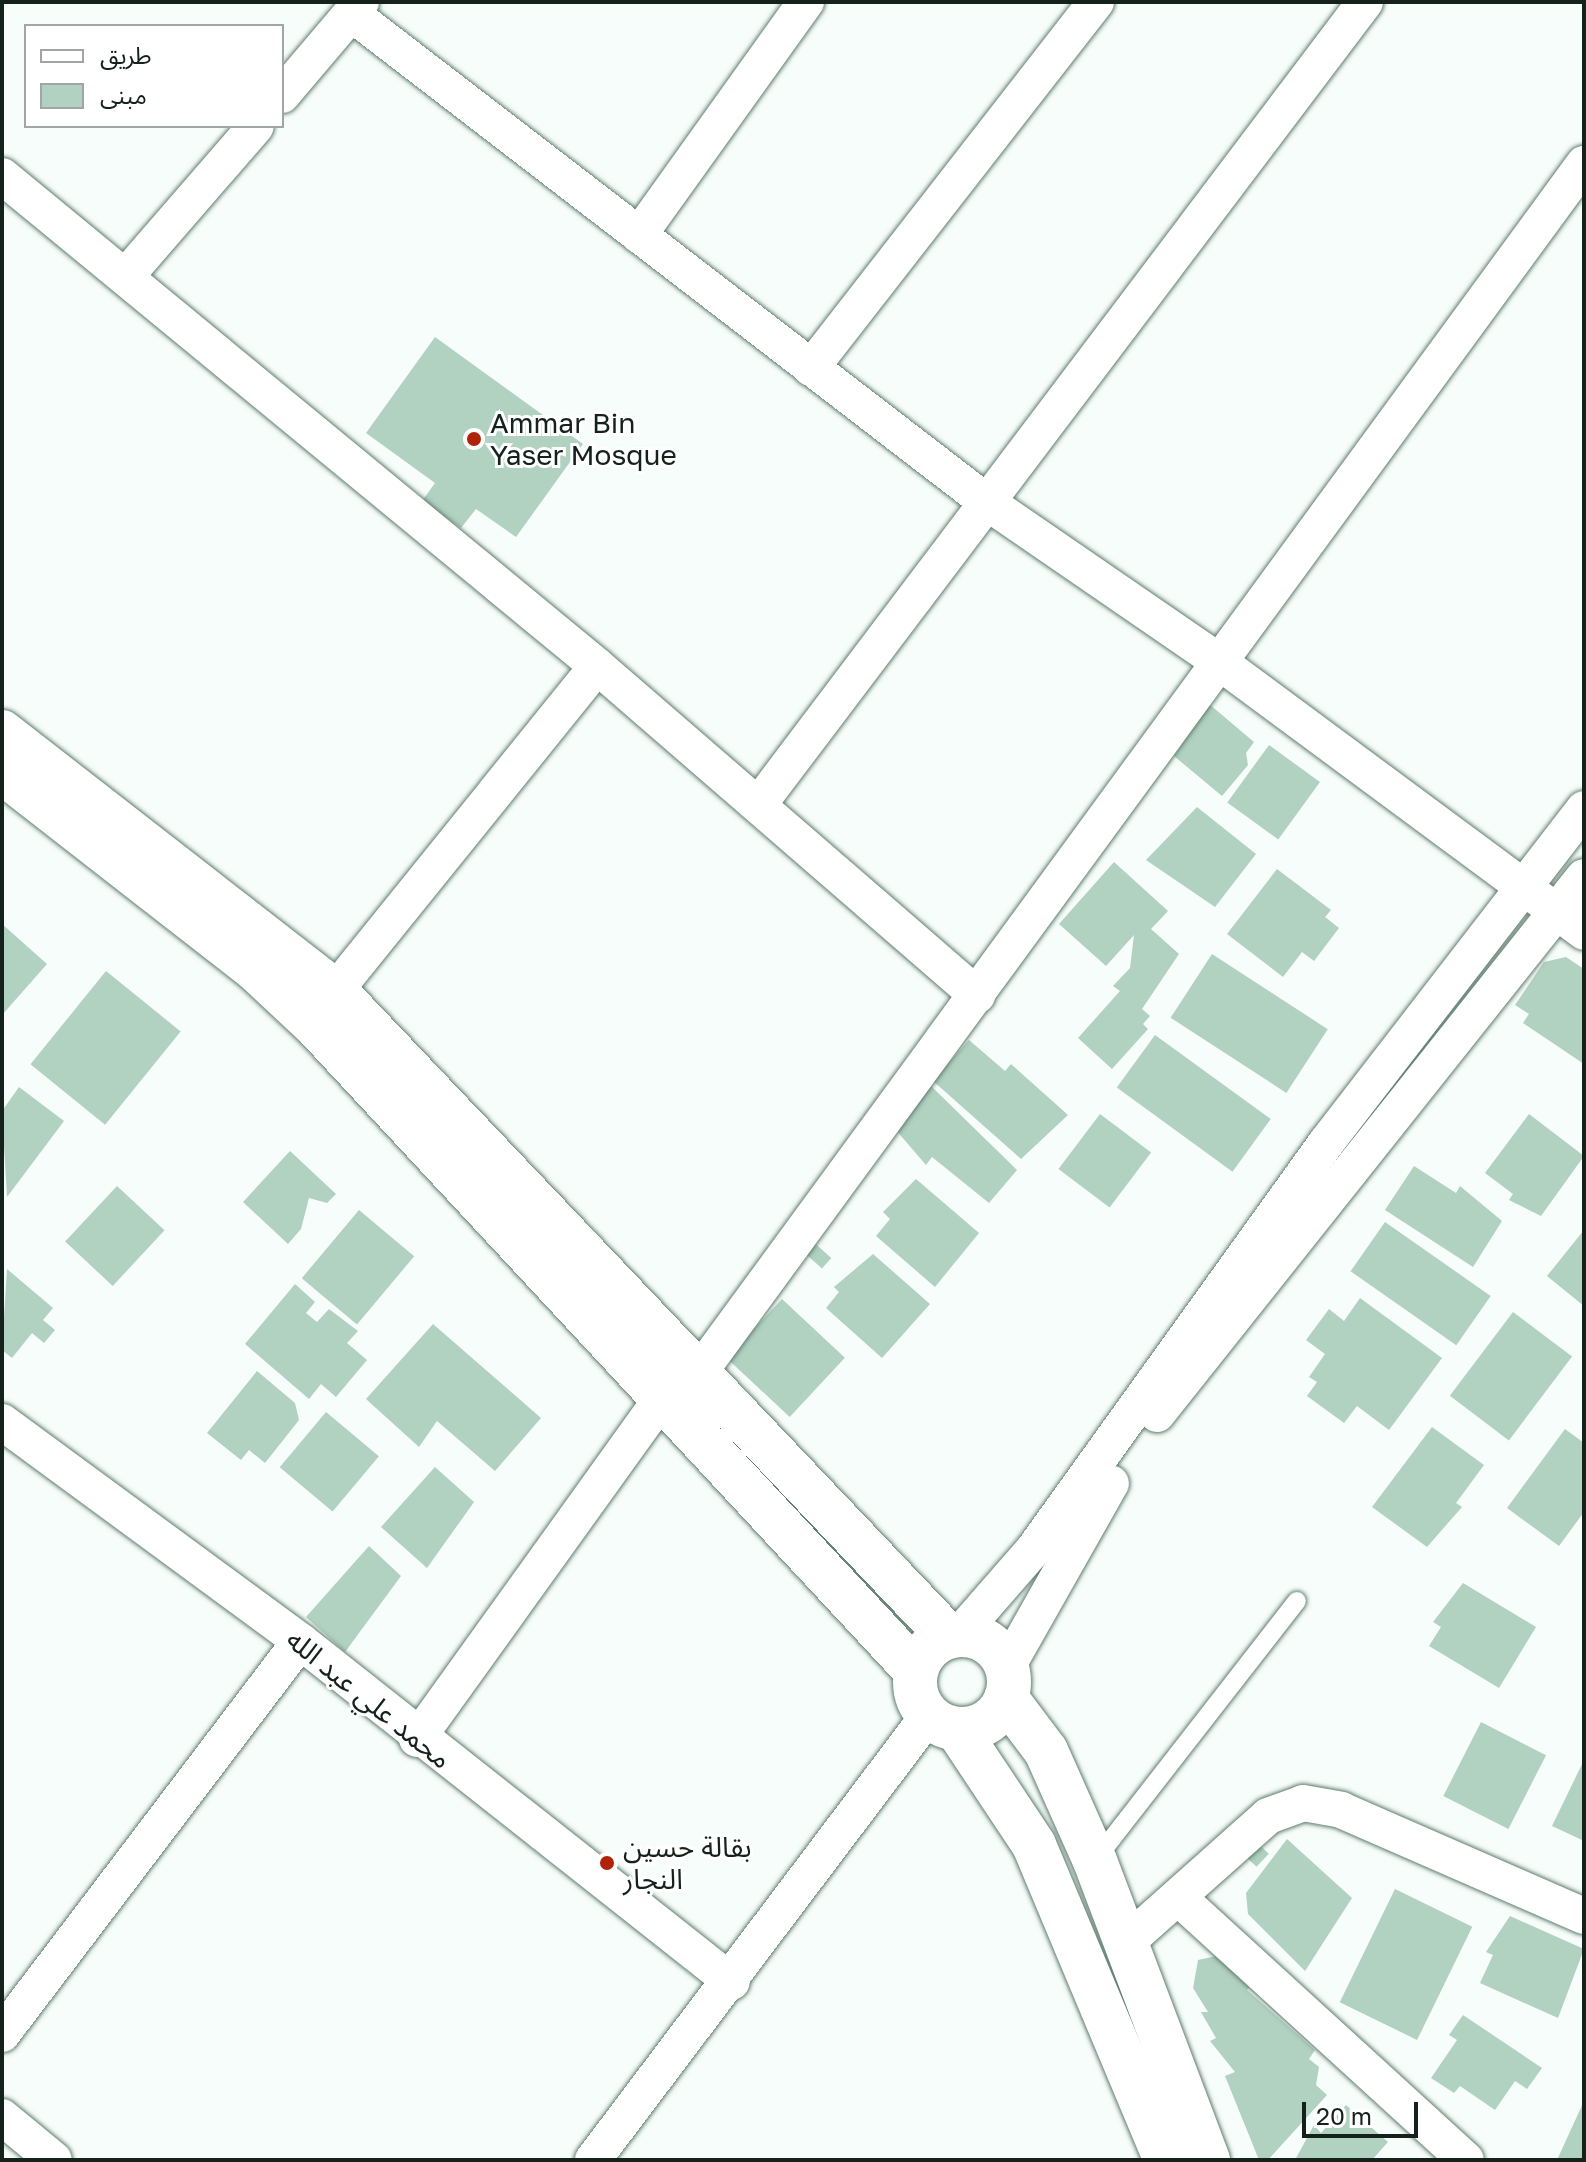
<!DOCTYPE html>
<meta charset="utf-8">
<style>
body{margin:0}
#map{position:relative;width:1586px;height:2162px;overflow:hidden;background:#f7fdfa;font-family:"Golos Text","Noto Sans Arabic",sans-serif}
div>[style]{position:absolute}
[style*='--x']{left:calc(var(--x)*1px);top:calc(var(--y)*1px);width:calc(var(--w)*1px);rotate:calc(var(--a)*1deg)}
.building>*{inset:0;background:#b1d1c1;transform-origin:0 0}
.roads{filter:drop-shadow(0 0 2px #5f7d6e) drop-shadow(0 0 2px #5f7d6e)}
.service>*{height:18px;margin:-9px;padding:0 9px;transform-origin:9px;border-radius:9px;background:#fff}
.minor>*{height:36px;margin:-18px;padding:0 18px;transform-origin:18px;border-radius:18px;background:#fff}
.tertiary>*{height:44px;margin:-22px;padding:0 22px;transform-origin:22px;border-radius:22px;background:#fff}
.tertiary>.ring{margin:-22px;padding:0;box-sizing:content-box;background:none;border:44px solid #fff;border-radius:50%}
.dots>*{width:22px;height:22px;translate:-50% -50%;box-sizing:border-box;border:4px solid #fff;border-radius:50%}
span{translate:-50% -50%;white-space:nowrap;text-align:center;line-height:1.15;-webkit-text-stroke:6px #fff;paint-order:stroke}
.poi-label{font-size:28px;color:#15211b}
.left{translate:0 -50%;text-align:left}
.street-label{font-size:28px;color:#15211b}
.frame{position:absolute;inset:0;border:4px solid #15211b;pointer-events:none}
.legend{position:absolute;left:24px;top:24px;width:260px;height:104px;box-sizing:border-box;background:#fff;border:2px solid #a1a6a4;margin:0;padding:10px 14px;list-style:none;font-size:24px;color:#15211b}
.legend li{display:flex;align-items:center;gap:16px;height:40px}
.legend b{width:40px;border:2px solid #a1a6a4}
.scale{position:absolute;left:1302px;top:2102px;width:116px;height:36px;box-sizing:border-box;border:4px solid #15211b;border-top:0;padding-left:10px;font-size:24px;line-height:28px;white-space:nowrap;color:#15211b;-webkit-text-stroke:6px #fff;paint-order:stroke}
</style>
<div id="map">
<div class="building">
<i style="clip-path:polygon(435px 337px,583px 444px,516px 537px,476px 509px,461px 528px,422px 501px,435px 483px,366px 433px)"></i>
<i style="clip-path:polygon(1209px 704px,1254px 742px,1246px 753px,1248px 765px,1222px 796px,1174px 756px)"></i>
<i style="left:1269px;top:745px;width:63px;height:71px;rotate:36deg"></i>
<i style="clip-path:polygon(1197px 807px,1256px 854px,1215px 907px,1146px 860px)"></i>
<i style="clip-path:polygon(1114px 862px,1168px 911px,1151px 929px,1179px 954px,1142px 1009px,1150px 1016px,1143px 1024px,1148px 1029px,1112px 1069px,1078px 1038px,1120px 991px,1113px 986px,1130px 968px,1134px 935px,1106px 966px,1059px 924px)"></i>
<i style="clip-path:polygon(1277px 869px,1331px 910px,1325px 917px,1339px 928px,1314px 961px,1302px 952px,1283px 977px,1227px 934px)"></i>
<i style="clip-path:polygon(2px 924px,47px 964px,2px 1015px)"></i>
<i style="left:1212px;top:954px;width:138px;height:76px;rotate:33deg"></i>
<i style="clip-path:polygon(1566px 957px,1584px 969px,1584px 1064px,1523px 1023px,1529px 1014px,1515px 1005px,1544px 962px)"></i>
<i style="left:106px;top:971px;width:96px;height:120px;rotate:39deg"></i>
<i style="left:1155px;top:1035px;width:143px;height:65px;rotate:36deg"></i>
<i style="clip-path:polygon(969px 1040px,1005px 1071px,1011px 1064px,1068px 1115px,1021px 1159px,933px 1081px)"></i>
<i style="clip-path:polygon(931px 1086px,1017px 1170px,989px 1203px,932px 1157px,926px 1165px,895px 1129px)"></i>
<i style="clip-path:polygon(19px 1087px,64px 1121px,7px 1197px,2px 1111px)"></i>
<i style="left:1100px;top:1114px;width:64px;height:69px;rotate:37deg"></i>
<i style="clip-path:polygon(1529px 1114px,1584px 1156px,1541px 1216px,1509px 1200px,1513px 1194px,1485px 1173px)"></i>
<i style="clip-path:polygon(290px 1151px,336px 1194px,327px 1203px,309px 1198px,301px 1229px,288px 1244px,243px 1202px)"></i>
<i style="clip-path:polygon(1414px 1166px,1456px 1193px,1460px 1186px,1502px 1221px,1473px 1267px,1385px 1210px)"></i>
<i style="clip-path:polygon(916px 1179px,979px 1233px,935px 1287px,876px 1236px,890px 1219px,883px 1212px)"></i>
<i style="left:117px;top:1186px;width:65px;height:76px;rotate:43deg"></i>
<i style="left:359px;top:1210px;width:72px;height:89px;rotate:40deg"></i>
<i style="left:1385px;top:1222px;width:129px;height:60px;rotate:35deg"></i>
<i style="clip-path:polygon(1584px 1230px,1584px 1306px,1547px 1276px)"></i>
<i style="left:809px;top:1238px;width:30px;height:14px;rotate:42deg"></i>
<i style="clip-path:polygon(873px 1254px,930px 1304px,882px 1358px,826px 1308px,839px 1292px,834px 1287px)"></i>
<i style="clip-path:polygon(7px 1269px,53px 1308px,43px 1320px,55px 1330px,44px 1343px,32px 1333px,12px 1358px,2px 1350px)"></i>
<i style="clip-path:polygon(295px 1284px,315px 1302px,306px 1313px,317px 1322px,329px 1309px,358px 1331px,347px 1343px,367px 1360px,336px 1397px,321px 1384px,309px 1399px,245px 1344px)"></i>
<i style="clip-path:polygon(1360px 1298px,1442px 1358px,1389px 1430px,1357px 1406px,1344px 1423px,1307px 1396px,1317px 1382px,1309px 1377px,1325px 1354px,1306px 1340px,1329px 1309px,1344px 1321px)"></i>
<i style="left:782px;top:1299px;width:86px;height:81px;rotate:43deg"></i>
<i style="left:1513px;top:1312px;width:74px;height:105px;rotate:37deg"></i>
<i style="clip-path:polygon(433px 1324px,541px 1418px,495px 1471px,437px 1421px,419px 1447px,366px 1399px)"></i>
<i style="clip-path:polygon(257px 1371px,295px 1403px,299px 1420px,265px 1463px,249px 1450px,241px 1460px,207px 1433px)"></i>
<i style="left:326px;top:1412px;width:69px;height:72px;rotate:40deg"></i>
<i style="clip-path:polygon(1432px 1427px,1484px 1465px,1456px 1503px,1462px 1507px,1427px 1547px,1372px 1507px)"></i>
<i style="clip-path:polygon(1565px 1429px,1584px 1443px,1584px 1512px,1559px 1546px,1507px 1508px)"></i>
<i style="clip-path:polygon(435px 1467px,474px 1502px,427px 1568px,381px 1527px)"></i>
<i style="clip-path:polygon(369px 1546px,401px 1576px,345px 1652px,306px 1617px)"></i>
<i style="clip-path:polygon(1463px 1583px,1536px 1627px,1499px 1688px,1429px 1646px,1441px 1627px,1433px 1622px)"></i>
<i style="left:1481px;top:1722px;width:73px;height:83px;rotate:27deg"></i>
<i style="clip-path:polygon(1584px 1760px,1584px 1836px,1582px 1840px,1552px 1826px)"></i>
<i style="left:1252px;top:1838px;width:23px;height:18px;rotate:43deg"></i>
<i style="clip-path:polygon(1287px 1839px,1352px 1898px,1305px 1971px,1248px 1914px,1246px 1893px)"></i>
<i style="left:1395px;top:1889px;width:86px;height:126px;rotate:26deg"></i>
<i style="clip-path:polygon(1510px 1916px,1584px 1949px,1558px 2018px,1480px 1983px,1493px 1955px,1486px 1952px)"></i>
<i style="clip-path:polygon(1221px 1955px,1256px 1980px,1247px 1990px,1315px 2050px,1309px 2059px,1319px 2067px,1316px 2085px,1327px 2095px,1268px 2160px,1259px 2160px,1225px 2076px,1235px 2072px,1210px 2041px,1216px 2038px,1201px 2012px,1208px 2012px,1193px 1988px,1198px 1960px)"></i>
<i style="clip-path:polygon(1463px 2015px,1542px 2068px,1527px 2089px,1515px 2081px,1495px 2110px,1460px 2086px,1454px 2093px,1431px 2078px,1457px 2040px,1449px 2035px)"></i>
<i style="clip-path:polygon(1584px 2101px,1584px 2160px,1557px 2160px)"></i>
<i style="clip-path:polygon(1346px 2105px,1388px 2142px,1372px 2160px,1295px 2160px,1314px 2125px,1321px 2133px)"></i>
</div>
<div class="roads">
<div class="service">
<i style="--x:1096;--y:1859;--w:327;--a:-52.1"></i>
</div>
<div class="minor">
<i style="--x:352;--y:14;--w:797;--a:37.56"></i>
<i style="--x:984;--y:500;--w:284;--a:34.5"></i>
<i style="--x:1218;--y:661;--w:455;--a:36.5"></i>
<i style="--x:282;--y:95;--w:122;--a:-49.7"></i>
<i style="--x:2;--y:176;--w:771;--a:39.47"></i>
<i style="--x:597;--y:666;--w:503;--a:40.89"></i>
<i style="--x:639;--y:235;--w:287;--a:-54.4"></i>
<i style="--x:126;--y:276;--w:198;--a:-49.1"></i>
<i style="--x:811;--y:368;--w:464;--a:-52.1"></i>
<i style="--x:759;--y:804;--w:1005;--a:-52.92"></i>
<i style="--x:335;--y:991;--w:417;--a:-51.1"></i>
<i style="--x:698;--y:1374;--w:1500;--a:-53.79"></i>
<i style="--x:1157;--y:1414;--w:686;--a:-51.51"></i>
<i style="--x:2;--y:1422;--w:370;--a:36.3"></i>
<i style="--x:300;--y:1641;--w:550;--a:38.29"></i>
<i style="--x:959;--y:1635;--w:114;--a:-48.9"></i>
<i style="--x:1034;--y:1549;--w:500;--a:-54.28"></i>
<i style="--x:1326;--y:1143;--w:422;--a:-52.3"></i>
<i style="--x:1007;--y:1667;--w:211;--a:-60.5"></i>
<i style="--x:417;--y:1739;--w:425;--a:-54.3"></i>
<i style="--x:1180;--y:1899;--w:387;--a:42.4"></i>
<i style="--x:1129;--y:1940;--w:186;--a:-41.7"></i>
<i style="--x:1268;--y:1816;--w:37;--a:-20"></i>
<i style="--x:1303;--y:1803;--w:39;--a:10"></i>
<i style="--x:1341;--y:1810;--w:265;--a:23.6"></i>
<i style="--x:2;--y:2034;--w:493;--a:-52.8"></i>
<i style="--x:2;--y:2117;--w:67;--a:39.6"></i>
<i style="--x:593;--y:2160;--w:558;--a:-52.95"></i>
</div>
<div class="tertiary">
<i style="--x:2;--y:732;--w:422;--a:37.9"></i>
<i style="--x:335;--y:991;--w:891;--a:46.45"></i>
<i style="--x:2;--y:772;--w:321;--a:37.9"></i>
<i style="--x:255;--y:969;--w:86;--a:43.1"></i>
<i style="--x:318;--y:1028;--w:878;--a:47.08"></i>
<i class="ring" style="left:915px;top:1635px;width:50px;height:50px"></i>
<i style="--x:1006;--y:1698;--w:66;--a:53"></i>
<i style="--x:1046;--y:1751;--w:120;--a:66"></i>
<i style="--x:1095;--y:1861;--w:320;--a:69.3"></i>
<i style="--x:957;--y:1729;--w:139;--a:56.4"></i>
<i style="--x:1034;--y:1845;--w:342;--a:67.3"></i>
</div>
</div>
<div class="dots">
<i style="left:474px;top:439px;background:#b02308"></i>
<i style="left:607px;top:1863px;background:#b02308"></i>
</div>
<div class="poi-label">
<span class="left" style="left:490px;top:439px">Ammar Bin<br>Yaser Mosque</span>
<span class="left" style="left:623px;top:1863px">بقالة حسين<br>النجار</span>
</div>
<div class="street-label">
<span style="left:369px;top:1699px;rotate:39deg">محمد علي عبد الله</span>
</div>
<div class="frame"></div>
<ul class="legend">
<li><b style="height:10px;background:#fff"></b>طريق</li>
<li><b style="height:22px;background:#b1d1c1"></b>مبنى</li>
</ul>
<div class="scale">20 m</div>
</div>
